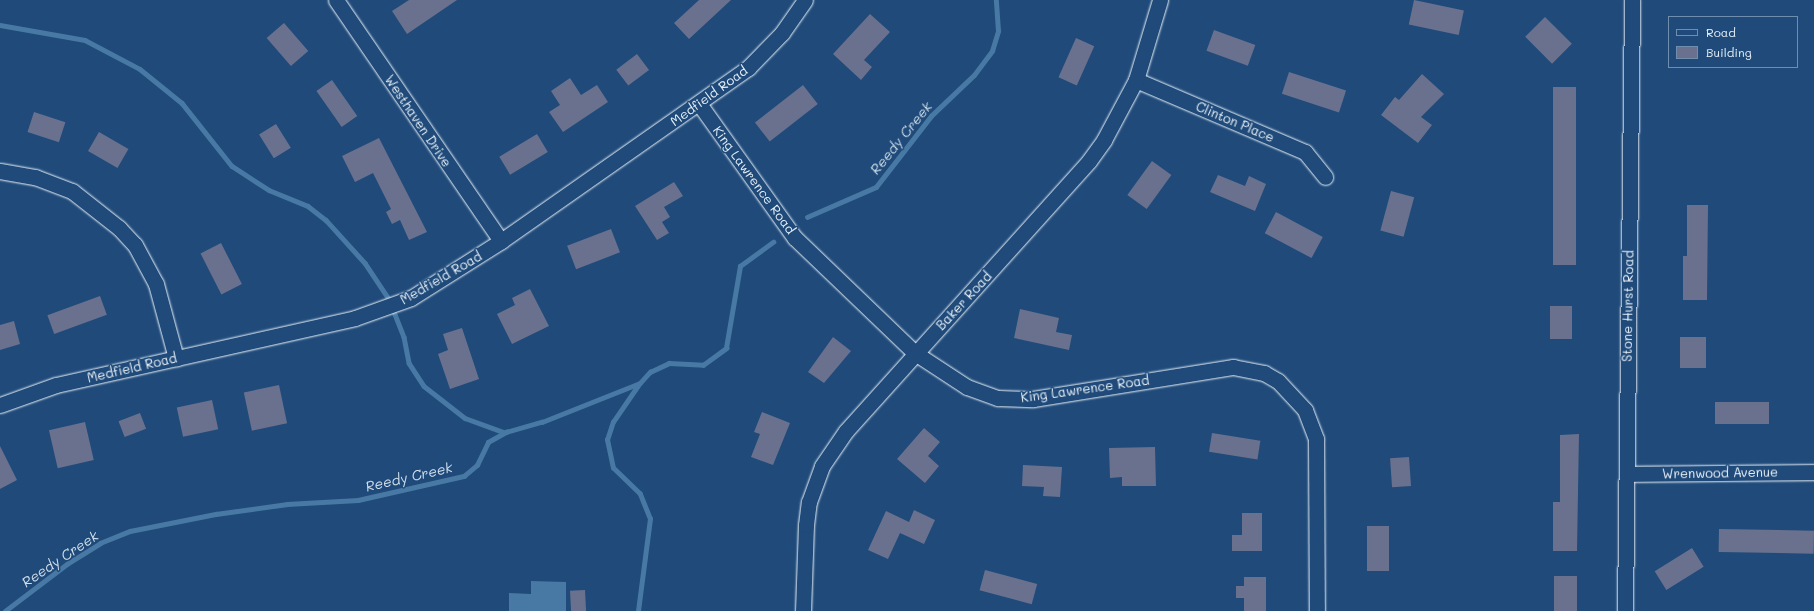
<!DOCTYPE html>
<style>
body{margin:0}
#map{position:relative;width:1814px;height:611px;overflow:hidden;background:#1f4a7a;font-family:Mali,sans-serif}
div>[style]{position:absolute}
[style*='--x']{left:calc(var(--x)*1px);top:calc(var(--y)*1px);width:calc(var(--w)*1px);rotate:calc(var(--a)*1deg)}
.water>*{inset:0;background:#4779a4}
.stream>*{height:4.5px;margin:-2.25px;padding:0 2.25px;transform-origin:2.25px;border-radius:2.25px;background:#4779a4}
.building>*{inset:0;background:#6a718e;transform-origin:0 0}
.roads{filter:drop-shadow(0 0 1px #e8f1f8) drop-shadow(0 0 1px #e8f1f8)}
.street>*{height:15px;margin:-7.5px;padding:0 7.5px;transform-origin:7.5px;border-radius:7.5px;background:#1f4a7a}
span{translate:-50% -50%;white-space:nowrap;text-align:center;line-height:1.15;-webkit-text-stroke:3px #1f4a7a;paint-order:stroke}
.street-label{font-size:13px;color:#e8f1f8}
.water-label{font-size:14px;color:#d0dfeb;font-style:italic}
.legend{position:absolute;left:1668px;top:16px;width:130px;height:52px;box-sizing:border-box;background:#1f4a7a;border:1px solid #6f8dac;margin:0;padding:5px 7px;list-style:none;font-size:12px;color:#e8f1f8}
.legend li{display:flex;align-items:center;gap:8px;height:20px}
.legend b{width:20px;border:1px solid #6f8dac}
</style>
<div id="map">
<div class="water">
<i style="clip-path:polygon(531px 581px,566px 582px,566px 611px,509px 611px,509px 593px,531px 594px)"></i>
</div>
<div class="stream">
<i style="--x:0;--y:25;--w:86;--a:10"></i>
<i style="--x:85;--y:40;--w:62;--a:27.8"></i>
<i style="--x:140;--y:69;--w:54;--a:39"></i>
<i style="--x:182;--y:103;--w:80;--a:51.6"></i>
<i style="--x:232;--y:166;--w:44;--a:33"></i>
<i style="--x:269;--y:190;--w:42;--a:22.3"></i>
<i style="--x:308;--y:206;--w:23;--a:38"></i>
<i style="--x:326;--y:220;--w:58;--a:47.8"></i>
<i style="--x:365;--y:263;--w:43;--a:56.3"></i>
<i style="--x:389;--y:299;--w:41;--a:68.5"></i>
<i style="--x:404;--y:337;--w:26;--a:79"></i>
<i style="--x:409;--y:363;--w:27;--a:57"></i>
<i style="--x:424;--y:386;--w:52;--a:38"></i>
<i style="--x:465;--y:418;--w:40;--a:20.2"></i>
<i style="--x:807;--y:217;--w:75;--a:-23.5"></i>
<i style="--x:876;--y:187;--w:90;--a:-52.2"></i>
<i style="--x:931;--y:116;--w:59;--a:-43.6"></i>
<i style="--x:974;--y:75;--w:30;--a:-53"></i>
<i style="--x:992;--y:51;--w:21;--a:-73"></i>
<i style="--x:998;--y:31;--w:31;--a:-94"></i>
<i style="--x:5;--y:611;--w:78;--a:-37.2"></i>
<i style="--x:67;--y:564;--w:39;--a:-32"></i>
<i style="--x:100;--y:543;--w:32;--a:-22"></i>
<i style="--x:130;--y:531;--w:88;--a:-11.2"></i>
<i style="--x:216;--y:514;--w:72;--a:-8"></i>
<i style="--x:287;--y:504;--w:71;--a:-3.2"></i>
<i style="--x:358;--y:500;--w:109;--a:-12.8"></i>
<i style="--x:464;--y:476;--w:17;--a:-40"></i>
<i style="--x:477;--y:465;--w:25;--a:-64"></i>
<i style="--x:488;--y:442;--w:21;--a:-29"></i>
<i style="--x:506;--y:432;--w:37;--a:-16"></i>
<i style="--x:542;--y:422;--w:105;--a:-21.7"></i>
<i style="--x:640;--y:383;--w:15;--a:-48"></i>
<i style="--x:650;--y:372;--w:21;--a:-25"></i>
<i style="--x:669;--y:363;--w:34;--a:3"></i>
<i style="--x:703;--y:365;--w:29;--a:-36"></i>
<i style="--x:726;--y:348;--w:83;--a:-80.3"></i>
<i style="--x:740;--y:266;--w:41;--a:-36"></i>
<i style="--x:638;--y:611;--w:93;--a:-82.6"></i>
<i style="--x:650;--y:519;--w:27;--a:-112"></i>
<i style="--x:640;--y:494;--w:37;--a:-136"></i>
<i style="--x:613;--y:468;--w:29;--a:-102"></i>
<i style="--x:607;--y:440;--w:19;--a:-72"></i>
<i style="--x:613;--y:422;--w:46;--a:-55.6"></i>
</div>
<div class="building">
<i style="clip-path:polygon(409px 0,457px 0,407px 34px,392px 11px)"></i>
<i style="clip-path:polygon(699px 0,731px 0,689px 39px,674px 23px)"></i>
<i style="left:1414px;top:0;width:51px;height:25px;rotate:12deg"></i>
<i style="clip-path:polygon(870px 14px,890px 32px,864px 60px,872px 67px,861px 80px,833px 54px)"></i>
<i style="left:1545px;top:17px;width:38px;height:28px;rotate:45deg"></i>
<i style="left:284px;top:23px;width:37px;height:23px;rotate:49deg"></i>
<i style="left:1214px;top:30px;width:44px;height:22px;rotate:20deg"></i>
<i style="left:1076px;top:38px;width:20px;height:43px;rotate:24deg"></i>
<i style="left:637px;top:54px;width:20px;height:26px;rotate:53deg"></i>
<i style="left:1289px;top:72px;width:60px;height:23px;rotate:18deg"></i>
<i style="clip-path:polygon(1422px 74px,1444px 94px,1421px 117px,1432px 125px,1418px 143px,1381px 115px,1395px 97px,1399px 100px)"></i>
<i style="clip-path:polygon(570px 78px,581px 95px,597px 85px,608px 102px,563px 132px,549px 112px,560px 105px,551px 91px)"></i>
<i style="left:332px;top:80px;width:44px;height:19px;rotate:55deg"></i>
<i style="left:803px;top:85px;width:24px;height:61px;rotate:52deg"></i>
<i style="left:1553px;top:87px;width:23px;height:178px"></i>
<i style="left:34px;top:112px;width:33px;height:21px;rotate:18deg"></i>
<i style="left:276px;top:124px;width:28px;height:20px;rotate:58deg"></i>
<i style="left:99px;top:132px;width:34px;height:22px;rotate:30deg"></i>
<i style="left:537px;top:134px;width:21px;height:44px;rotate:59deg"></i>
<i style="clip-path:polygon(379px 138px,427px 232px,409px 240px,400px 220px,392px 224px,386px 212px,391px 209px,373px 173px,355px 182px,342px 156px)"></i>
<i style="left:1152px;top:161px;width:24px;height:42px;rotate:36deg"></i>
<i style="clip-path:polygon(1218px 175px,1245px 186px,1249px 176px,1266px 184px,1255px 211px,1210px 192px)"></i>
<i style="clip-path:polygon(674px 182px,683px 196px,664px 207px,670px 217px,662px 222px,669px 233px,657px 240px,635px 206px)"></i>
<i style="left:1391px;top:191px;width:24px;height:41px;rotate:15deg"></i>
<i style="clip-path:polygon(1687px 205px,1708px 205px,1707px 300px,1683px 300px,1683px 256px,1687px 256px)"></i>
<i style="left:1276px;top:212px;width:53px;height:24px;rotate:28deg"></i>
<i style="left:611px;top:229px;width:25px;height:47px;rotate:69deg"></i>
<i style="left:221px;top:243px;width:46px;height:23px;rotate:63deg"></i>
<i style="clip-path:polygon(530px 289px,549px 326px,512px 344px,497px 314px,515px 305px,512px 298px)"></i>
<i style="left:100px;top:296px;width:20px;height:56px;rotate:70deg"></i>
<i style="left:1550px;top:306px;width:22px;height:33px"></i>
<i style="clip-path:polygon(1020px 309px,1059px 318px,1056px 332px,1072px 335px,1069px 350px,1014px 338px)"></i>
<i style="clip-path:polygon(14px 321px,20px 344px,0 350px,0 325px)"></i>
<i style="clip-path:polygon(462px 328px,479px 379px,450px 389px,438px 354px,448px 350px,443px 334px)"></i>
<i style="clip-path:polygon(833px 337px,851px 351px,824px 383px,808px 372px)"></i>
<i style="left:1680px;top:337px;width:26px;height:31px"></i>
<i style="left:279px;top:385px;width:39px;height:36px;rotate:78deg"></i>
<i style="left:212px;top:400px;width:30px;height:36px;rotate:78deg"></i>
<i style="left:1715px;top:402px;width:54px;height:22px"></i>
<i style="clip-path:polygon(762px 412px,790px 423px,773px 465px,751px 457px,760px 434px,754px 432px)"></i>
<i style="left:140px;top:413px;width:17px;height:23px;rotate:69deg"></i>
<i style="left:85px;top:422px;width:39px;height:37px;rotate:77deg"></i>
<i style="clip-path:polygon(924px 428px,940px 442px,928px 456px,939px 466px,925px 483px,897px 459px)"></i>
<i style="left:1212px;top:433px;width:49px;height:19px;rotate:9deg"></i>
<i style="clip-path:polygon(1579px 434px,1577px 551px,1553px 551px,1553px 502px,1560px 502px,1560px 435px)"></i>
<i style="clip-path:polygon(0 446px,17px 480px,0 489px)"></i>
<i style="clip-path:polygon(1155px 447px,1156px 486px,1122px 486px,1122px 477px,1110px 478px,1109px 448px)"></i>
<i style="left:1409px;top:457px;width:29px;height:19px;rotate:86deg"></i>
<i style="clip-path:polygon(1023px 465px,1062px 467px,1060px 497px,1043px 496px,1044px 487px,1022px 486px)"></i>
<i style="clip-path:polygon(914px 510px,935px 520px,924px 544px,900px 533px,888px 559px,868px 550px,886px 511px,909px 522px)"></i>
<i style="clip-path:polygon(1242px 513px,1262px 513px,1262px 551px,1232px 551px,1232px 535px,1242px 535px)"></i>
<i style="left:1367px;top:526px;width:22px;height:45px"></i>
<i style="left:1719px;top:529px;width:95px;height:23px;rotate:1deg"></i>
<i style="left:1692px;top:548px;width:22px;height:44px;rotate:58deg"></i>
<i style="left:985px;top:570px;width:54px;height:21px;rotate:15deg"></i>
<i style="left:1554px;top:576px;width:23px;height:35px"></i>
<i style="clip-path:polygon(1244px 577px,1266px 577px,1266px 611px,1244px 611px,1244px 598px,1236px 598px,1236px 586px,1244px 586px)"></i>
<i style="left:585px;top:590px;width:21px;height:15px;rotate:87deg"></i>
</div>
<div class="roads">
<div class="street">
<i style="--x:336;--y:0;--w:292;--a:55.6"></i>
<i style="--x:1136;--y:80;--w:184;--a:23.1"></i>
<i style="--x:1305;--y:152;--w:32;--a:51"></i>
<i style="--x:700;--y:105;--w:163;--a:54.5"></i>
<i style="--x:795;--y:238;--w:166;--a:43.8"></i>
<i style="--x:915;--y:353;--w:62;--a:33.2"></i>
<i style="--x:967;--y:387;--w:33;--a:20"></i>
<i style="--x:998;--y:398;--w:35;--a:2"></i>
<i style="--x:1033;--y:399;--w:203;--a:-9.1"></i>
<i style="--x:1233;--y:367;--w:32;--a:11"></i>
<i style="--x:1264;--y:373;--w:16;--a:30"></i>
<i style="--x:1278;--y:381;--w:40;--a:47"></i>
<i style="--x:1305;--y:410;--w:31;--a:69"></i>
<i style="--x:1316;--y:439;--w:172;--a:89.7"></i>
<i style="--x:0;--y:171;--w:36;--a:10"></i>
<i style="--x:35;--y:177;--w:40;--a:21"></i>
<i style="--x:72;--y:191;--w:60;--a:38.2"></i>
<i style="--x:119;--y:228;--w:23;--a:47"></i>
<i style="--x:135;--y:245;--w:44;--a:61.7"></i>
<i style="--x:156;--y:284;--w:77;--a:74.9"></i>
<i style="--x:0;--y:405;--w:59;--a:-19.7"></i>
<i style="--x:56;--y:385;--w:306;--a:-12.6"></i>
<i style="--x:355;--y:318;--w:59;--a:-19.7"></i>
<i style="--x:411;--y:298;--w:107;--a:-32.3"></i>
<i style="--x:501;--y:241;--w:302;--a:-35"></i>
<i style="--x:748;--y:68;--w:49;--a:-45.8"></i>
<i style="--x:782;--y:33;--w:40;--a:-55.1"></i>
<i style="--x:1627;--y:474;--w:187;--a:-0.6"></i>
<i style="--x:803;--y:611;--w:86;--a:-88"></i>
<i style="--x:806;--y:525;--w:23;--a:-83"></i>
<i style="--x:809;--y:502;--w:38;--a:-70"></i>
<i style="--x:822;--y:466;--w:42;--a:-55.6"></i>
<i style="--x:846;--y:431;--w:363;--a:-48"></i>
<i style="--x:1089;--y:161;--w:26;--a:-54"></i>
<i style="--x:1104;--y:140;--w:68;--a:-61.9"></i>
<i style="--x:1136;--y:80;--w:84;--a:-73.3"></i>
<i style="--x:1625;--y:611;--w:611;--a:-89.34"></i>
</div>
</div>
<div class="street-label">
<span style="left:709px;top:96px;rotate:-36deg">Medfield Road</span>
<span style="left:418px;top:121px;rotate:56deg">Westhaven Drive</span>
<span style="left:1235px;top:122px;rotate:23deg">Clinton Place</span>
<span style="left:754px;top:180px;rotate:54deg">King Lawrence Road</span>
<span style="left:441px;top:278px;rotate:-30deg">Medfield Road</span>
<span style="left:964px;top:301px;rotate:-47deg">Baker Road</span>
<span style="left:1628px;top:306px;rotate:-89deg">Stone Hurst Road</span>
<span style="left:132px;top:368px;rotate:-13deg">Medfield Road</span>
<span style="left:1085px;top:389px;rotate:-8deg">King Lawrence Road</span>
<span style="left:1720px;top:473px;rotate:-1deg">Wrenwood Avenue</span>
</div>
<div class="water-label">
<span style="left:901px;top:138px;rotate:-51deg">Reedy Creek</span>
<span style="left:409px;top:477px;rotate:-13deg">Reedy Creek</span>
<span style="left:60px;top:559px;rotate:-34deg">Reedy Creek</span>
</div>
<ul class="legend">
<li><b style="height:5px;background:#1f4a7a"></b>Road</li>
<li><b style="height:11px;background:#6a718e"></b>Building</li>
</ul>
</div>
